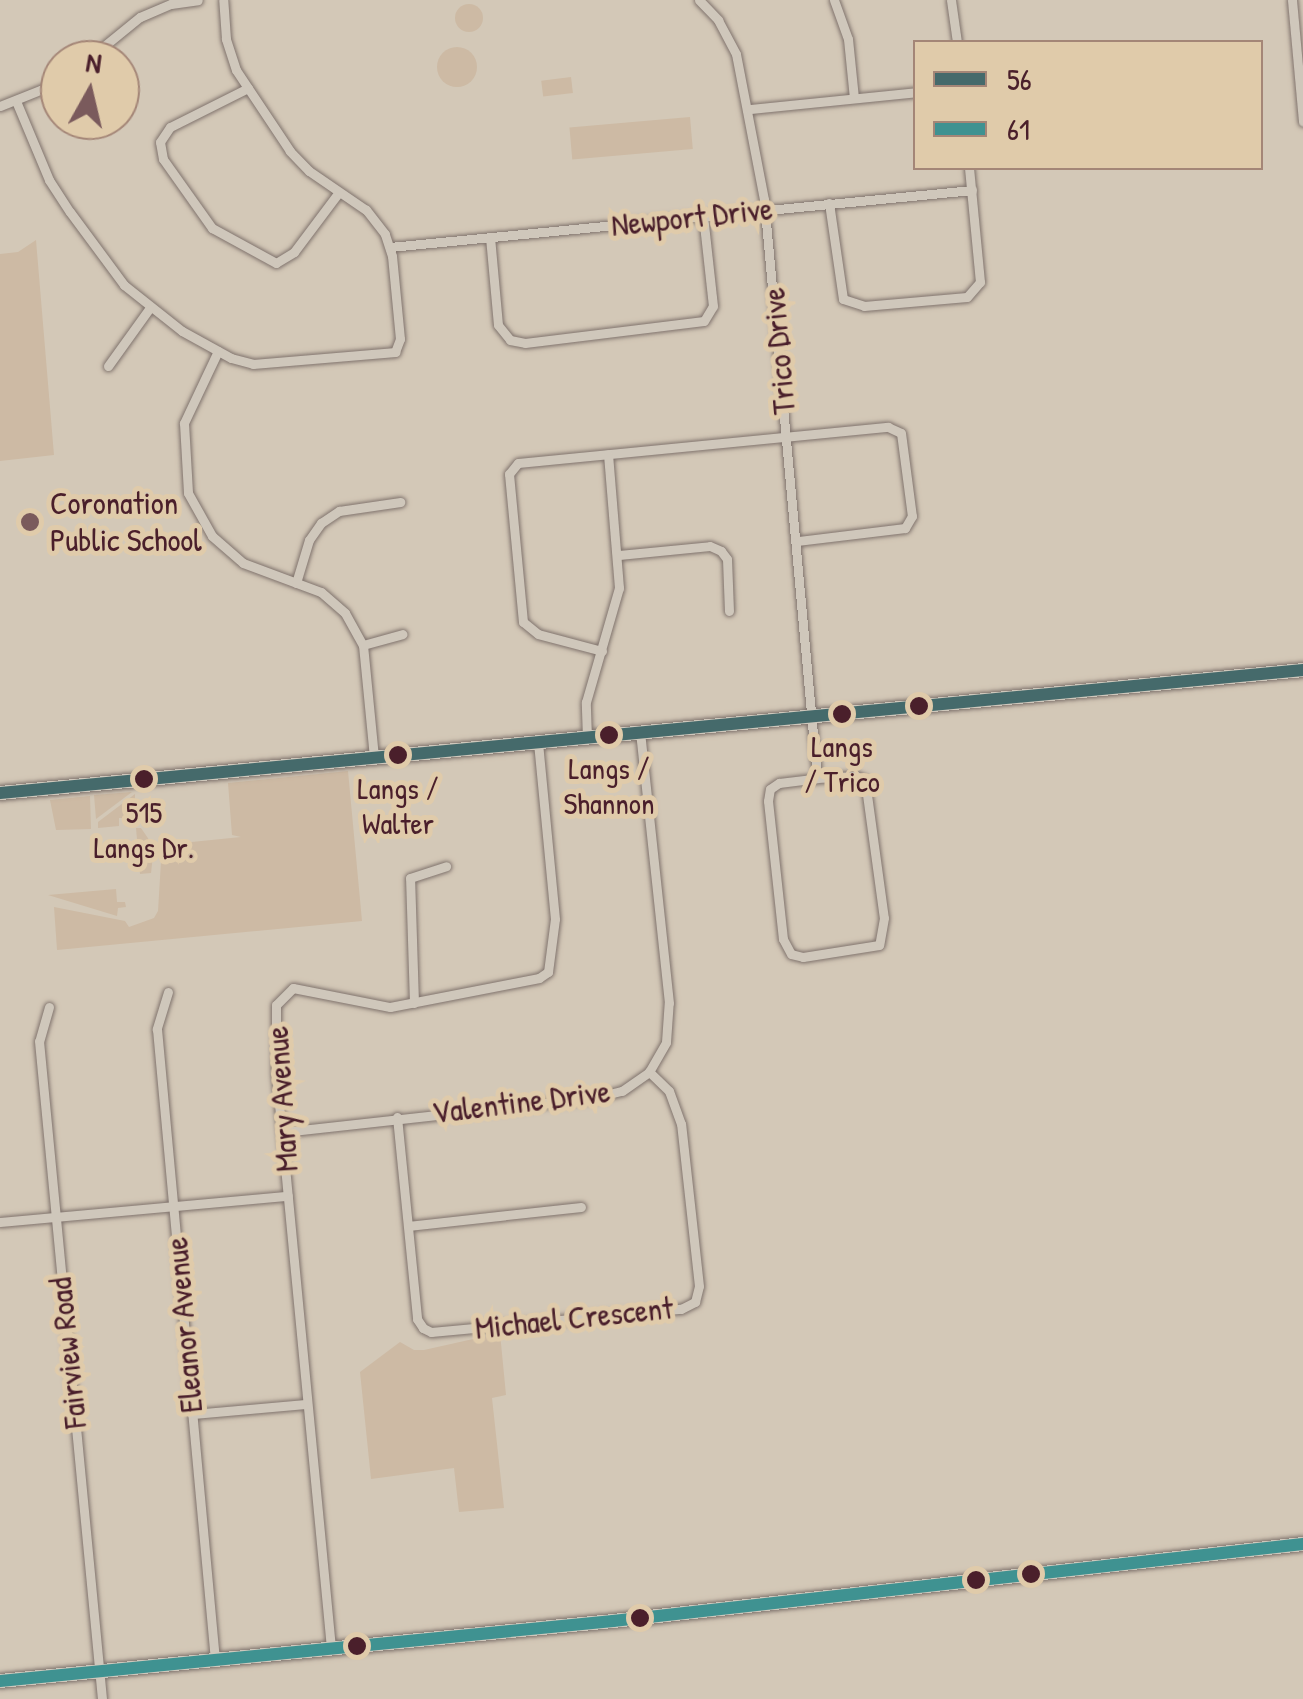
<!DOCTYPE html>
<style>
body{margin:0}
#map{position:relative;width:1303px;height:1699px;overflow:hidden;background:#d3c8b7;font-family:"Patrick Hand",sans-serif}
div>[style]{position:absolute}
[style*='--x']{left:calc(var(--x)*1px);top:calc(var(--y)*1px);width:calc(var(--w)*1px);rotate:calc(var(--a)*1deg)}
.green>*{inset:0;background:#cdbaa4;transform-origin:0 0}
.round{border-radius:50%}
.roads{filter:drop-shadow(0 0 2px #80736d) drop-shadow(0 0 2px #80736d)}
.street>*{height:9px;margin:-4.5px;padding:0 4.5px;transform-origin:4.5px;border-radius:4.5px;background:#cfc7bb}
.secondary>*{height:14px;margin:-7px;padding:0 7px;transform-origin:7px;border-radius:7px;background:#cfc7bb}
.bus-1>*{height:12px;margin:-6px;padding:0 6px;transform-origin:6px;border-radius:6px;background:#456a6b}
.bus-2>*{height:12px;margin:-6px;padding:0 6px;transform-origin:6px;border-radius:6px;background:#3f9291}
.dots>*{width:28px;height:28px;translate:-50% -50%;box-sizing:border-box;border:5px solid #e0cbaa;border-radius:50%}
span{translate:-50% -50%;white-space:nowrap;text-align:center;line-height:1.15;-webkit-text-stroke:10px #e0cbaa;paint-order:stroke}
.bus-label{font-size:30px;color:#4a1f2b}
.street-label{font-size:32px;color:#4a1f2b}
.poi-label{font-size:32px;color:#4a1f2b}
.left{translate:0 -50%;text-align:left}
.legend{position:absolute;left:913px;top:40px;width:350px;height:130px;box-sizing:border-box;background:#e0cbaa;border:2px solid #a48677;margin:0;padding:12px 18px;list-style:none;font-size:30px;color:#4a1f2b}
.legend li{display:flex;align-items:center;gap:20px;height:50px}
.legend b{width:50px;border:2px solid #a48677}
.north{position:absolute;left:40px;top:40px;width:100px;height:100px;box-sizing:border-box;background:#e0cbaa;border:2px solid #a48677;border-radius:50%;rotate:8deg;font-size:28px;font-weight:700;line-height:40px;text-align:center;color:#4a1f2b}
.north::after{content:'';display:block;margin:auto;width:35px;height:45px;background:#7a5a5c;clip-path:polygon(50% 0,100% 100%,50% 72%,0 100%)}
</style>
<div id="map">
<div class="green">
<i class="round" style="left:455px;top:4px;width:28px;height:28px"></i>
<i class="round" style="left:437px;top:47px;width:40px;height:40px"></i>
<i style="left:571px;top:77px;width:16px;height:30px;rotate:83deg"></i>
<i style="left:690px;top:117px;width:32px;height:121px;rotate:85deg"></i>
<i style="clip-path:polygon(36px 240px,54px 455px,0 461px,0 254px,18px 252px)"></i>
<i style="clip-path:polygon(348px 771px,362px 921px,57px 950px,54px 907px,125px 921px,129px 927px,154px 918px,158px 911px,162px 845px,241px 837px,232px 835px,228px 783px)"></i>
<i style="clip-path:polygon(132px 792px,96px 819px,94px 795px)"></i>
<i style="clip-path:polygon(135px 794px,135px 825px,131px 825px,130px 818px,119px 818px,119px 826px,98px 828px,98px 822px)"></i>
<i style="clip-path:polygon(90px 796px,91px 829px,56px 830px,50px 800px)"></i>
<i style="clip-path:polygon(136px 828px,141px 828px,154px 847px,151px 873px,140px 874px)"></i>
<i style="clip-path:polygon(116px 889px,117px 902px,125px 902px,126px 907px,118px 908px,117px 916px,48px 895px)"></i>
<i style="clip-path:polygon(500px 1333px,506px 1395px,492px 1398px,504px 1508px,459px 1512px,454px 1468px,371px 1479px,360px 1372px,400px 1342px,414px 1350px,424px 1350px)"></i>
</div>
<div class="roads">
<div class="street">
<i style="--x:699;--y:0;--w:28;--a:46"></i>
<i style="--x:718;--y:20;--w:38;--a:62"></i>
<i style="--x:736;--y:54;--w:149;--a:79.1"></i>
<i style="--x:764;--y:200;--w:580;--a:84.76"></i>
<i style="--x:817;--y:778;--w:39;--a:-3"></i>
<i style="--x:856;--y:776;--w:10;--a:24"></i>
<i style="--x:865;--y:780;--w:139;--a:82.2"></i>
<i style="--x:884;--y:918;--w:27;--a:100"></i>
<i style="--x:879;--y:945;--w:77;--a:171"></i>
<i style="--x:803;--y:957;--w:12;--a:-166"></i>
<i style="--x:791;--y:954;--w:17;--a:-118"></i>
<i style="--x:783;--y:939;--w:139;--a:-96.2"></i>
<i style="--x:768;--y:801;--w:12;--a:-81"></i>
<i style="--x:770;--y:789;--w:11;--a:-34"></i>
<i style="--x:779;--y:783;--w:38;--a:-7"></i>
<i style="--x:834;--y:0;--w:41;--a:70.3"></i>
<i style="--x:848;--y:39;--w:59;--a:84.2"></i>
<i style="--x:951;--y:0;--w:42;--a:81.9"></i>
<i style="--x:1292;--y:0;--w:122;--a:84.8"></i>
<i style="--x:87;--y:60;--w:68;--a:-39.1"></i>
<i style="--x:140;--y:17;--w:34;--a:-23"></i>
<i style="--x:171;--y:4;--w:27;--a:-8"></i>
<i style="--x:248;--y:88;--w:87;--a:153.4"></i>
<i style="--x:170;--y:127;--w:18;--a:124"></i>
<i style="--x:160;--y:142;--w:17;--a:80"></i>
<i style="--x:163;--y:159;--w:85;--a:54.6"></i>
<i style="--x:212;--y:228;--w:73;--a:28.7"></i>
<i style="--x:276;--y:263;--w:21;--a:-31"></i>
<i style="--x:294;--y:252;--w:75;--a:-53.1"></i>
<i style="--x:16;--y:101;--w:86;--a:67.3"></i>
<i style="--x:49;--y:180;--w:38;--a:57"></i>
<i style="--x:70;--y:212;--w:91;--a:53.5"></i>
<i style="--x:124;--y:285;--w:74;--a:38.4"></i>
<i style="--x:182;--y:331;--w:56;--a:28.9"></i>
<i style="--x:231;--y:358;--w:23;--a:15"></i>
<i style="--x:253;--y:364;--w:143;--a:-4.8"></i>
<i style="--x:395;--y:352;--w:14;--a:-69"></i>
<i style="--x:400;--y:339;--w:83;--a:-95.5"></i>
<i style="--x:392;--y:256;--w:23;--a:-108"></i>
<i style="--x:385;--y:234;--w:31;--a:-128"></i>
<i style="--x:366;--y:210;--w:69;--a:-145.6"></i>
<i style="--x:309;--y:171;--w:28;--a:-134"></i>
<i style="--x:290;--y:151;--w:97;--a:-123.7"></i>
<i style="--x:236;--y:70;--w:33;--a:-108"></i>
<i style="--x:226;--y:39;--w:39;--a:-94"></i>
<i style="--x:0;--y:106;--w:65;--a:-21.8"></i>
<i style="--x:750;--y:109;--w:167;--a:-5.8"></i>
<i style="--x:829;--y:203;--w:97;--a:81.7"></i>
<i style="--x:843;--y:299;--w:22;--a:18"></i>
<i style="--x:864;--y:306;--w:103;--a:-5"></i>
<i style="--x:967;--y:297;--w:20;--a:-49"></i>
<i style="--x:980;--y:282;--w:115;--a:-95.5"></i>
<i style="--x:490;--y:237;--w:88;--a:84.8"></i>
<i style="--x:498;--y:325;--w:19;--a:51"></i>
<i style="--x:510;--y:340;--w:15;--a:11"></i>
<i style="--x:525;--y:343;--w:180;--a:-7"></i>
<i style="--x:704;--y:321;--w:17;--a:-59"></i>
<i style="--x:713;--y:306;--w:91;--a:-96.3"></i>
<i style="--x:390;--y:247;--w:585;--a:-5.59"></i>
<i style="--x:218;--y:351;--w:80;--a:115.3"></i>
<i style="--x:184;--y:423;--w:70;--a:86.7"></i>
<i style="--x:188;--y:493;--w:49;--a:60.8"></i>
<i style="--x:212;--y:536;--w:41;--a:41.1"></i>
<i style="--x:243;--y:563;--w:83;--a:20.4"></i>
<i style="--x:321;--y:592;--w:32;--a:41"></i>
<i style="--x:345;--y:613;--w:37;--a:61"></i>
<i style="--x:363;--y:645;--w:114;--a:84.4"></i>
<i style="--x:108;--y:366;--w:70;--a:-54.3"></i>
<i style="--x:619;--y:555;--w:91;--a:-5.6"></i>
<i style="--x:710;--y:546;--w:12;--a:24"></i>
<i style="--x:721;--y:551;--w:10;--a:53"></i>
<i style="--x:727;--y:559;--w:52;--a:87.8"></i>
<i style="--x:296;--y:583;--w:45;--a:-73.2"></i>
<i style="--x:309;--y:540;--w:21;--a:-55"></i>
<i style="--x:321;--y:523;--w:22;--a:-34"></i>
<i style="--x:339;--y:511;--w:62;--a:-8.4"></i>
<i style="--x:363;--y:645;--w:41;--a:-15.4"></i>
<i style="--x:602;--y:651;--w:66;--a:-165.1"></i>
<i style="--x:538;--y:634;--w:19;--a:-141"></i>
<i style="--x:523;--y:622;--w:149;--a:-95.4"></i>
<i style="--x:509;--y:474;--w:14;--a:-51"></i>
<i style="--x:518;--y:463;--w:372;--a:-5.6"></i>
<i style="--x:888;--y:427;--w:14;--a:25"></i>
<i style="--x:901;--y:433;--w:84;--a:82.5"></i>
<i style="--x:912;--y:516;--w:14;--a:120"></i>
<i style="--x:905;--y:528;--w:109;--a:173.1"></i>
<i style="--x:587;--y:738;--w:36;--a:-92"></i>
<i style="--x:586;--y:702;--w:119;--a:-73.9"></i>
<i style="--x:619;--y:588;--w:134;--a:-94.7"></i>
<i style="--x:168;--y:992;--w:39;--a:107"></i>
<i style="--x:157;--y:1029;--w:634;--a:84.75"></i>
<i style="--x:414;--y:1003;--w:125;--a:-91.8"></i>
<i style="--x:410;--y:878;--w:38;--a:-18"></i>
<i style="--x:49;--y:1007;--w:35;--a:106"></i>
<i style="--x:39;--y:1041;--w:661;--a:84.53"></i>
<i style="--x:397;--y:1117;--w:203;--a:84.3"></i>
<i style="--x:417;--y:1319;--w:11;--a:56"></i>
<i style="--x:423;--y:1328;--w:9;--a:27"></i>
<i style="--x:431;--y:1332;--w:251;--a:-5.3"></i>
<i style="--x:681;--y:1309;--w:16;--a:-27"></i>
<i style="--x:695;--y:1302;--w:16;--a:-76"></i>
<i style="--x:699;--y:1286;--w:163;--a:-96.3"></i>
<i style="--x:681;--y:1124;--w:35;--a:-110"></i>
<i style="--x:669;--y:1091;--w:28;--a:-136"></i>
<i style="--x:283;--y:1132;--w:312;--a:-6.3"></i>
<i style="--x:593;--y:1098;--w:30;--a:-14"></i>
<i style="--x:622;--y:1091;--w:33;--a:-35"></i>
<i style="--x:649;--y:1072;--w:34;--a:-60"></i>
<i style="--x:666;--y:1042;--w:39;--a:-86"></i>
<i style="--x:669;--y:1003;--w:272;--a:-96.1"></i>
<i style="--x:0;--y:1222;--w:289;--a:-5.2"></i>
<i style="--x:408;--y:1226;--w:174;--a:-6.3"></i>
<i style="--x:192;--y:1414;--w:115;--a:-5"></i>
<i style="--x:331;--y:1648;--w:578;--a:-95.46"></i>
<i style="--x:276;--y:1073;--w:68;--a:-90"></i>
<i style="--x:276;--y:1005;--w:24;--a:-45"></i>
<i style="--x:293;--y:988;--w:99;--a:11.1"></i>
<i style="--x:390;--y:1007;--w:152;--a:-11"></i>
<i style="--x:539;--y:978;--w:11;--a:-34"></i>
<i style="--x:548;--y:972;--w:53;--a:-82.5"></i>
<i style="--x:555;--y:919;--w:177;--a:-95.5"></i>
</div>
<div class="secondary">
<i style="--x:0;--y:793;--w:1309;--a:-5.39"></i>
<i style="--x:0;--y:1681;--w:616;--a:-5.59"></i>
<i style="--x:613;--y:1621;--w:694;--a:-6.37"></i>
</div>
</div>
<div class="bus-1">
<i style="--x:0;--y:793;--w:1309;--a:-5.39"></i>
</div>
<div class="bus-2">
<i style="--x:0;--y:1681;--w:616;--a:-5.59"></i>
<i style="--x:613;--y:1621;--w:694;--a:-6.37"></i>
</div>
<div class="dots">
<i style="left:30px;top:522px;background:#7a5a5c"></i>
<i style="left:919px;top:706px;background:#4a1f2b"></i>
<i style="left:842px;top:714px;background:#4a1f2b"></i>
<i style="left:609px;top:735px;background:#4a1f2b"></i>
<i style="left:398px;top:755px;background:#4a1f2b"></i>
<i style="left:144px;top:779px;background:#4a1f2b"></i>
<i style="left:1031px;top:1574px;background:#4a1f2b"></i>
<i style="left:976px;top:1580px;background:#4a1f2b"></i>
<i style="left:640px;top:1618px;background:#4a1f2b"></i>
<i style="left:357px;top:1646px;background:#4a1f2b"></i>
</div>
<div class="bus-label">
<span style="left:842px;top:763px">Langs<br>/ Trico</span>
<span style="left:609px;top:785px">Langs /<br>Shannon</span>
<span style="left:398px;top:805px">Langs /<br>Walter</span>
<span style="left:144px;top:829px">515<br>Langs Dr.</span>
</div>
<div class="street-label">
<span style="left:692px;top:217px;rotate:-6deg">Newport Drive</span>
<span style="left:779px;top:351px;rotate:-95deg">Trico Drive</span>
<span style="left:282px;top:1099px;rotate:-94deg">Mary Avenue</span>
<span style="left:521px;top:1102px;rotate:-7deg">Valentine Drive</span>
<span style="left:574px;top:1318px;rotate:-6deg">Michael Crescent</span>
<span style="left:184px;top:1325px;rotate:-95deg">Eleanor Avenue</span>
<span style="left:68px;top:1353px;rotate:-96deg">Fairview Road</span>
</div>
<div class="poi-label">
<span class="left" style="left:50px;top:522px">Coronation<br>Public School</span>
</div>
<ul class="legend">
<li><b style="height:12px;background:#456a6b"></b>56</li>
<li><b style="height:12px;background:#3f9291"></b>61</li>
</ul>
<div class="north">N</div>
</div>
